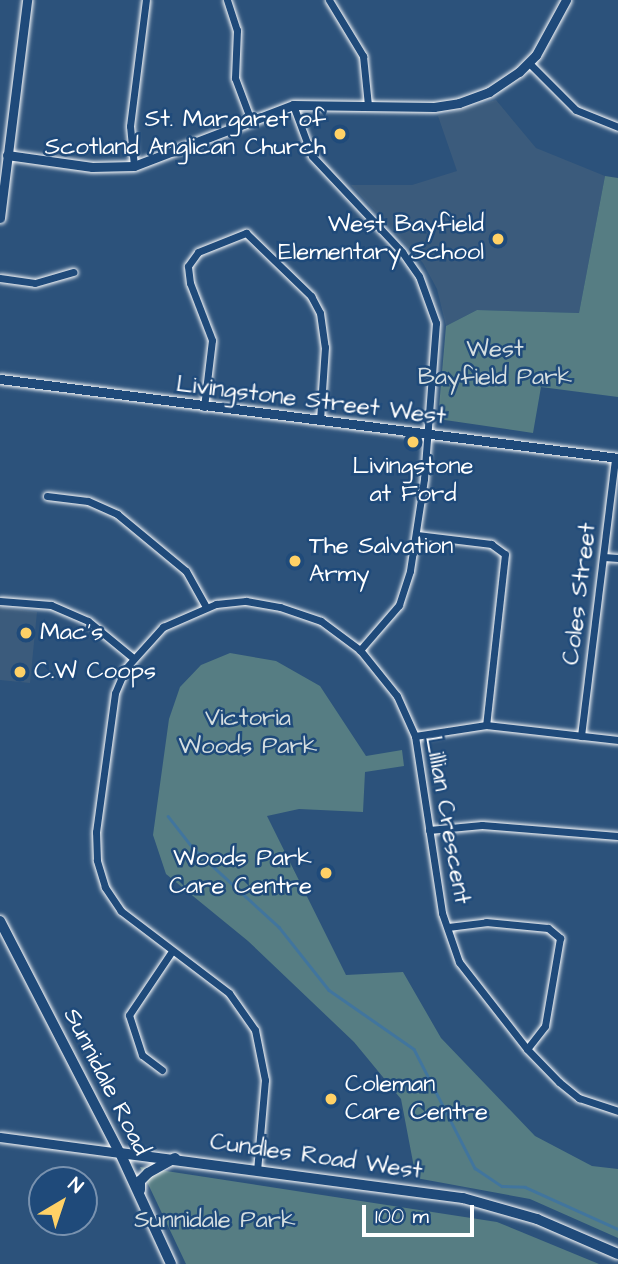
<!DOCTYPE html>
<style>
body{margin:0}
#map{position:relative;width:618px;height:1264px;overflow:hidden;background:#2c527b;font-family:"Architects Daughter",sans-serif}
div>[style]{position:absolute}
[style*='--x']{left:calc(var(--x)*1px);top:calc(var(--y)*1px);width:calc(var(--w)*1px);rotate:calc(var(--a)*1deg)}
.built>*{inset:0;background:#3b5b7c}
.green>*{inset:0;background:#567d83}
.stream>*{height:2.5px;margin:-1.25px;padding:0 1.25px;transform-origin:1.25px;border-radius:1.25px;background:#41759e}
.roads{filter:drop-shadow(0 0 2px #fff) drop-shadow(0 0 2px #fff)}
.minor>*{height:7px;margin:-3.5px;padding:0 3.5px;transform-origin:3.5px;border-radius:3.5px;background:#1f4a7a}
.tertiary>*{height:9px;margin:-4.5px;padding:0 4.5px;transform-origin:4.5px;border-radius:4.5px;background:#1f4a7a}
.secondary>*{height:10px;margin:-5px;padding:0 5px;transform-origin:5px;border-radius:5px;background:#1f4a7a}
.dots>*{width:19px;height:19px;translate:-50% -50%;box-sizing:border-box;border:4px solid #1f4a7a;border-radius:50%}
span{translate:-50% -50%;white-space:nowrap;text-align:center;line-height:1.15;-webkit-text-stroke:5px #1f4a7a;paint-order:stroke}
.poi-label{font-size:24px;color:#fff}
.right{translate:-100% -50%;text-align:right}
.left{translate:0 -50%;text-align:left}
.park-label{font-size:24px;color:#d5dee0}
.street-label{font-size:24px;color:#fff}
.north{position:absolute;left:28px;top:1166px;width:70px;height:70px;box-sizing:border-box;background:#1f4a7a;border:2px solid #7992af;border-radius:50%;rotate:39deg;font-size:19px;font-weight:700;line-height:28px;text-align:center;color:#fff}
.north::after{content:'';display:block;margin:auto;width:24px;height:32px;background:#ffd166;clip-path:polygon(50% 0,100% 100%,50% 72%,0 100%)}
.scale{position:absolute;left:362px;top:1205px;width:112px;height:32px;box-sizing:border-box;border:4px solid #fff;border-top:0;padding-left:9px;font-size:21px;line-height:24px;white-space:nowrap;color:#fff;-webkit-text-stroke:5px #1f4a7a;paint-order:stroke}
</style>
<div id="map">
<div class="built">
<i style="clip-path:polygon(496px 100px,536px 148px,605px 176px,579px 313px,477px 310px,446px 326px,437px 289px,423px 263px,351px 185px,412px 185px,457px 171px,438px 116px)"></i>
<i style="clip-path:polygon(0 607px,37px 612px,30px 683px,0 680px)"></i>
</div>
<div class="green">
<i style="clip-path:polygon(605px 176px,618px 178px,618px 397px,541px 387px,533px 433px,438px 419px,446px 326px,477px 310px,579px 313px)"></i>
<i style="clip-path:polygon(230px 653px,276px 661px,320px 686px,366px 756px,402px 750px,404px 766px,365px 772px,363px 812px,299px 809px,267px 816px,346px 975px,403px 972px,441px 1038px,535px 1136px,592px 1166px,618px 1169px,618px 1238px,530px 1199px,416px 1178px,401px 1099px,354px 1042px,248px 941px,166px 874px,153px 835px,169px 719px,180px 687px,201px 665px)"></i>
<i style="clip-path:polygon(140px 1167px,497px 1222px,599px 1264px,186px 1264px)"></i>
</div>
<div class="stream">
<i style="--x:168;--y:816;--w:41;--a:52"></i>
<i style="--x:193;--y:848;--w:117;--a:42.6"></i>
<i style="--x:279;--y:927;--w:80;--a:51.6"></i>
<i style="--x:329;--y:990;--w:103;--a:34.8"></i>
<i style="--x:414;--y:1049;--w:134;--a:62.9"></i>
<i style="--x:475;--y:1168;--w:32;--a:34"></i>
<i style="--x:502;--y:1186;--w:23;--a:2"></i>
<i style="--x:525;--y:1187;--w:102;--a:24.3"></i>
</div>
<div class="roads">
<div class="minor">
<i style="--x:227;--y:0;--w:32;--a:72"></i>
<i style="--x:237;--y:30;--w:48;--a:92.4"></i>
<i style="--x:235;--y:78;--w:43;--a:69.4"></i>
<i style="--x:329;--y:0;--w:66;--a:58.7"></i>
<i style="--x:363;--y:56;--w:49;--a:84.2"></i>
<i style="--x:529;--y:63;--w:66;--a:45"></i>
<i style="--x:576;--y:110;--w:45;--a:22"></i>
<i style="--x:293;--y:105;--w:54;--a:69.6"></i>
<i style="--x:312;--y:156;--w:132;--a:46.8"></i>
<i style="--x:402;--y:252;--w:29;--a:55"></i>
<i style="--x:419;--y:276;--w:50;--a:70.1"></i>
<i style="--x:436;--y:323;--w:156;--a:94.4"></i>
<i style="--x:424;--y:479;--w:93;--a:98.7"></i>
<i style="--x:410;--y:571;--w:36;--a:108"></i>
<i style="--x:399;--y:605;--w:60;--a:130.9"></i>
<i style="--x:134;--y:166;--w:40;--a:-95.7"></i>
<i style="--x:130;--y:126;--w:127;--a:-82.8"></i>
<i style="--x:0;--y:278;--w:35;--a:8"></i>
<i style="--x:35;--y:283;--w:40;--a:-16"></i>
<i style="--x:204;--y:407;--w:67;--a:-83.2"></i>
<i style="--x:212;--y:340;--w:61;--a:-111.1"></i>
<i style="--x:190;--y:283;--w:17;--a:-97"></i>
<i style="--x:188;--y:266;--w:17;--a:-54"></i>
<i style="--x:198;--y:252;--w:52;--a:-21.6"></i>
<i style="--x:246;--y:233;--w:91;--a:44.1"></i>
<i style="--x:311;--y:296;--w:19;--a:62"></i>
<i style="--x:320;--y:313;--w:34;--a:82"></i>
<i style="--x:325;--y:347;--w:74;--a:93.9"></i>
<i style="--x:47;--y:496;--w:41;--a:7"></i>
<i style="--x:88;--y:501;--w:32;--a:24"></i>
<i style="--x:117;--y:514;--w:89;--a:39.6"></i>
<i style="--x:186;--y:571;--w:41;--a:60.9"></i>
<i style="--x:417;--y:535;--w:75;--a:6.9"></i>
<i style="--x:491;--y:544;--w:17;--a:36"></i>
<i style="--x:505;--y:554;--w:172;--a:96.3"></i>
<i style="--x:604;--y:557;--w:14;--a:4"></i>
<i style="--x:0;--y:601;--w:51;--a:4.5"></i>
<i style="--x:51;--y:605;--w:40;--a:23.4"></i>
<i style="--x:88;--y:621;--w:58;--a:39.4"></i>
<i style="--x:415;--y:736;--w:72;--a:-8.8"></i>
<i style="--x:486;--y:725;--w:133;--a:6.5"></i>
<i style="--x:581;--y:736;--w:280;--a:-83"></i>
<i style="--x:429;--y:830;--w:53;--a:-5.4"></i>
<i style="--x:482;--y:825;--w:136;--a:4.6"></i>
<i style="--x:448;--y:927;--w:38;--a:-7"></i>
<i style="--x:486;--y:922;--w:62;--a:5.5"></i>
<i style="--x:548;--y:928;--w:16;--a:40"></i>
<i style="--x:560;--y:938;--w:89;--a:99.7"></i>
<i style="--x:545;--y:1026;--w:29;--a:128"></i>
<i style="--x:162;--y:1070;--w:25;--a:-143"></i>
<i style="--x:142;--y:1055;--w:42;--a:-108"></i>
<i style="--x:129;--y:1015;--w:77;--a:-56.1"></i>
<i style="--x:257;--y:1171;--w:91;--a:-85"></i>
<i style="--x:265;--y:1080;--w:51;--a:-101.3"></i>
<i style="--x:255;--y:1030;--w:45;--a:-125.1"></i>
<i style="--x:229;--y:993;--w:136;--a:-142.8"></i>
<i style="--x:121;--y:911;--w:29;--a:-124"></i>
<i style="--x:105;--y:887;--w:28;--a:-107"></i>
<i style="--x:97;--y:860;--w:28;--a:-92"></i>
<i style="--x:96;--y:832;--w:140;--a:-82.2"></i>
<i style="--x:115;--y:693;--w:26;--a:-67"></i>
<i style="--x:125;--y:669;--w:57;--a:-47.9"></i>
<i style="--x:163;--y:627;--w:58;--a:-23.5"></i>
<i style="--x:216;--y:604;--w:30;--a:-6"></i>
<i style="--x:246;--y:601;--w:35;--a:10"></i>
<i style="--x:280;--y:607;--w:43;--a:18.9"></i>
<i style="--x:321;--y:621;--w:49;--a:36.6"></i>
<i style="--x:360;--y:650;--w:59;--a:51.2"></i>
<i style="--x:397;--y:696;--w:44;--a:65.8"></i>
<i style="--x:415;--y:736;--w:179;--a:81.3"></i>
<i style="--x:442;--y:913;--w:52;--a:70.9"></i>
<i style="--x:459;--y:962;--w:110;--a:52"></i>
<i style="--x:527;--y:1049;--w:46;--a:45.9"></i>
<i style="--x:559;--y:1082;--w:26;--a:39"></i>
<i style="--x:579;--y:1098;--w:41;--a:18.4"></i>
</div>
<div class="tertiary">
<i style="--x:7;--y:155;--w:86;--a:8"></i>
<i style="--x:92;--y:167;--w:42;--a:-1.4"></i>
<i style="--x:134;--y:166;--w:170;--a:-21"></i>
<i style="--x:293;--y:105;--w:141;--a:0.8"></i>
<i style="--x:434;--y:107;--w:25;--a:-9"></i>
<i style="--x:459;--y:103;--w:32;--a:-20"></i>
<i style="--x:489;--y:92;--w:36;--a:-34"></i>
<i style="--x:519;--y:72;--w:24;--a:-45"></i>
<i style="--x:536;--y:55;--w:63;--a:-61.4"></i>
<i style="--x:0;--y:218;--w:220;--a:-82.9"></i>
<i style="--x:0;--y:379;--w:623;--a:7.28"></i>
<i style="--x:0;--y:1137;--w:121;--a:7.6"></i>
</div>
<div class="secondary">
<i style="--x:0;--y:921;--w:261;--a:62.7"></i>
<i style="--x:120;--y:1153;--w:122;--a:65.3"></i>
<i style="--x:120;--y:1153;--w:346;--a:7.5"></i>
<i style="--x:463;--y:1198;--w:77;--a:15.8"></i>
<i style="--x:537;--y:1219;--w:88;--a:23.4"></i>
<i style="--x:140;--y:1190;--w:9;--a:-90"></i>
<i style="--x:140;--y:1181;--w:11;--a:-45"></i>
<i style="--x:148;--y:1173;--w:31;--a:-29"></i>
</div>
</div>
<div class="dots">
<i style="left:340px;top:134px;background:#ffd166"></i>
<i style="left:498px;top:239px;background:#ffd166"></i>
<i style="left:413px;top:442px;background:#ffd166"></i>
<i style="left:295px;top:561px;background:#ffd166"></i>
<i style="left:26px;top:633px;background:#ffd166"></i>
<i style="left:20px;top:672px;background:#ffd166"></i>
<i style="left:326px;top:873px;background:#ffd166"></i>
<i style="left:331px;top:1099px;background:#ffd166"></i>
</div>
<div class="poi-label">
<span class="right" style="left:326px;top:134px">St. Margaret of<br>Scotland Anglican Church</span>
<span class="right" style="left:484px;top:239px">West Bayfield<br>Elementary School</span>
<span style="left:413px;top:481px">Livingstone<br>at Ford</span>
<span class="left" style="left:309px;top:561px">The Salvation<br>Army</span>
<span class="left" style="left:40px;top:633px">Mac's</span>
<span class="left" style="left:34px;top:672px">C.W Coops</span>
<span class="right" style="left:312px;top:873px">Woods Park<br>Care Centre</span>
<span class="left" style="left:345px;top:1099px">Coleman<br>Care Centre</span>
</div>
<div class="park-label">
<span style="left:495px;top:364px">West<br>Bayfield Park</span>
<span style="left:248px;top:733px">Victoria<br>Woods Park</span>
<span style="left:215px;top:1221px">Sunnidale Park</span>
</div>
<div class="street-label">
<span style="left:311px;top:401px;rotate:7deg">Livingstone Street West</span>
<span style="left:580px;top:594px;rotate:-83deg">Coles Street</span>
<span style="left:447px;top:820px;rotate:80deg">Lillian Crescent</span>
<span style="left:106px;top:1082px;rotate:63deg">Sunnidale Road</span>
<span style="left:316px;top:1157px;rotate:8deg">Cundles Road West</span>
</div>
<div class="north">N</div>
<div class="scale">100 m</div>
</div>
